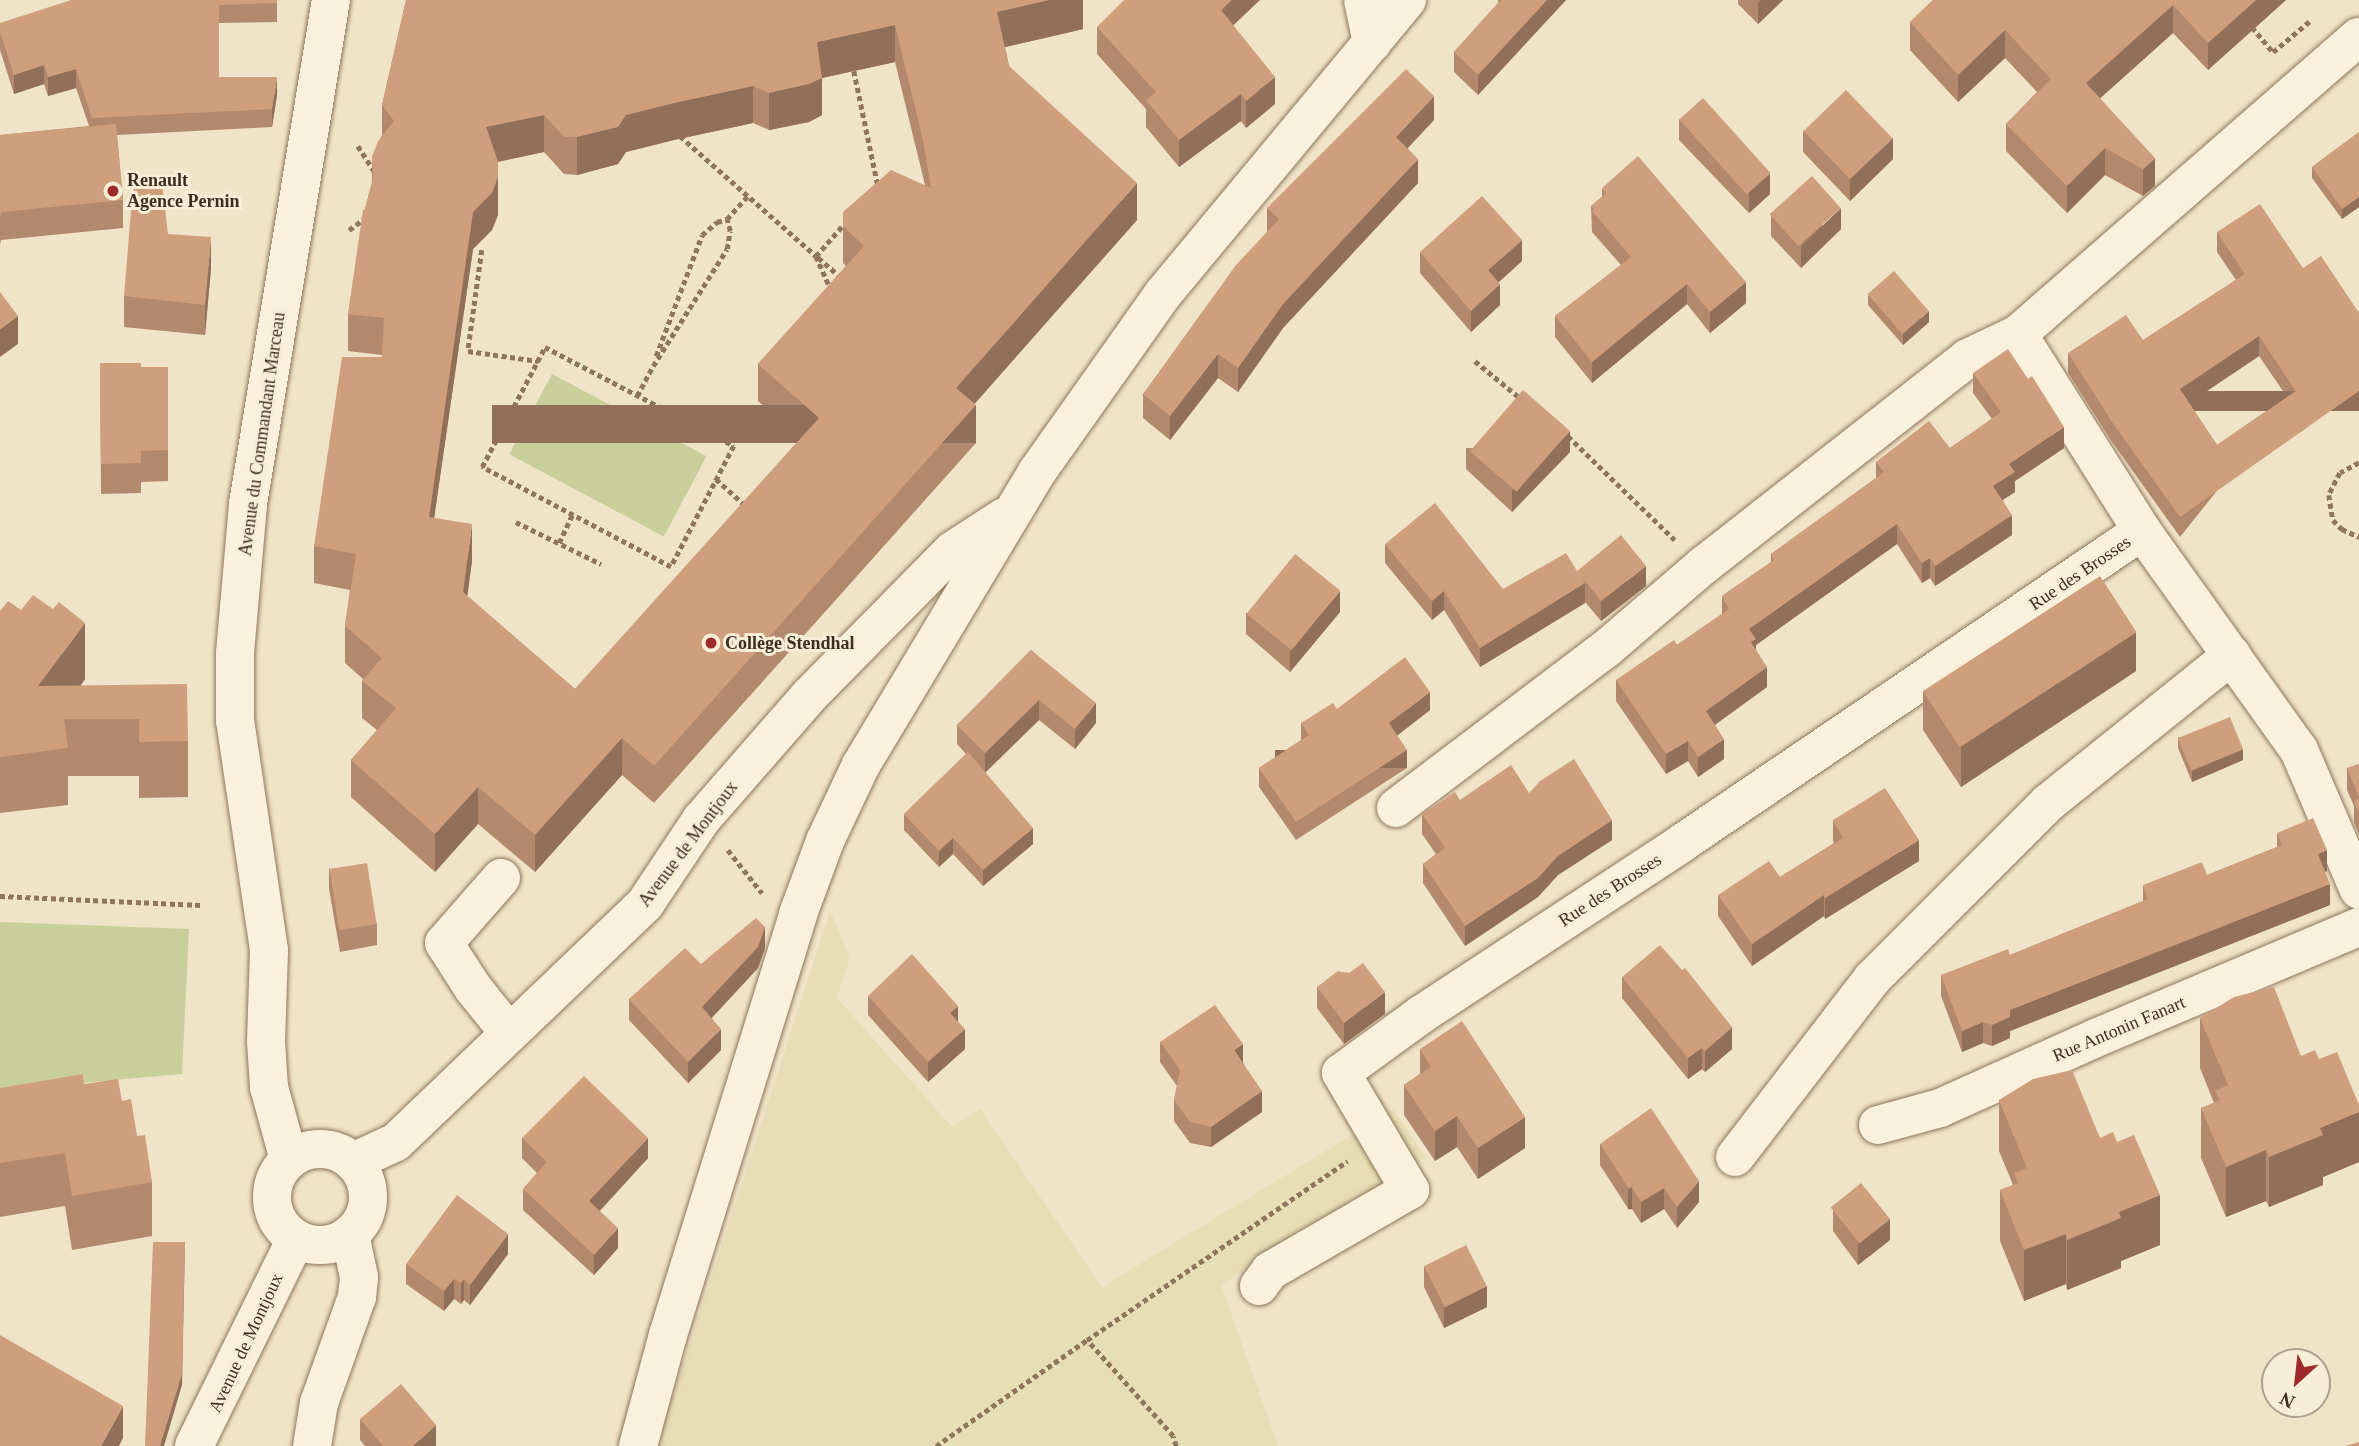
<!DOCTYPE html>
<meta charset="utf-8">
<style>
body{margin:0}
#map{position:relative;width:2359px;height:1446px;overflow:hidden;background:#f0e4c8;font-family:"Times New Roman",serif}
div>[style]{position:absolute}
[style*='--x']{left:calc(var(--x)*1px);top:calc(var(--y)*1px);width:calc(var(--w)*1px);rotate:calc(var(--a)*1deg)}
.farmland>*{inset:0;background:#e6deb5}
.green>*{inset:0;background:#c9cf9b;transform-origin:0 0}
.path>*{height:4.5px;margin-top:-2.25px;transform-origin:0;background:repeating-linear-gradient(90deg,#8d765c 0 5px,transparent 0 8.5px)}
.roads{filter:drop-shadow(0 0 2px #8d765c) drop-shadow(0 0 2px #8d765c)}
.minor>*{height:38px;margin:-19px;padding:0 19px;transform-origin:19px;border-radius:19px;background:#faf1dc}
.minor>.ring{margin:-19px;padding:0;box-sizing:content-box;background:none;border:38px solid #faf1dc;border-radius:50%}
.wall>*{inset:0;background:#b2896c}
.shaded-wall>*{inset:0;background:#916f58;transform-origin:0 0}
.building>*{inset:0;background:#cf9f7d;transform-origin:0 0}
.dots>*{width:19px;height:19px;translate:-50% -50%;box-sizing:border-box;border:4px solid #f7eed8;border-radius:50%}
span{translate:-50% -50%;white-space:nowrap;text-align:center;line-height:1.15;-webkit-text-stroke:6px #f7eed8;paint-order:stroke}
.poi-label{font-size:18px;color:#3d2e20;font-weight:700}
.left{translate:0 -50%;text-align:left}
.street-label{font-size:18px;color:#3d2e20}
.north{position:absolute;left:2261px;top:1348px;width:70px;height:70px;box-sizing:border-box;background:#f7eed8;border:2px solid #ada18e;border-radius:50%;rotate:207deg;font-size:19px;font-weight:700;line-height:28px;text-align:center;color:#3d2e20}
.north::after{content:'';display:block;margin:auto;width:24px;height:32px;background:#9e2a2b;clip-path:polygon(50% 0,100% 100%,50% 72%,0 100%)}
</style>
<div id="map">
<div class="farmland">
<i style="clip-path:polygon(830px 911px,850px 957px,837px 998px,952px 1127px,980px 1109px,1102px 1287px,1393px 1110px,1426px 1157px,1221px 1285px,1278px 1446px,657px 1446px)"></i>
</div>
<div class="green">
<i style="left:552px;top:374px;width:175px;height:91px;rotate:28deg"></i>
<i style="clip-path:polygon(0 922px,189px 929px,182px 1074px,0 1090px)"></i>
</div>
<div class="path">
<i style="--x:2252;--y:27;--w:33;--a:50"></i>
<i style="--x:2273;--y:52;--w:50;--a:-40.1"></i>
<i style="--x:854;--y:71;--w:117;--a:78.2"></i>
<i style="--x:680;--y:136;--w:181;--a:41.4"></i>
<i style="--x:816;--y:256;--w:37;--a:66"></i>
<i style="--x:358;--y:146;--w:30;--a:57"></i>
<i style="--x:349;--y:230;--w:20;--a:-37"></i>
<i style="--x:482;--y:250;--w:102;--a:97.9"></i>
<i style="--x:468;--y:351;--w:71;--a:8.1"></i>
<i style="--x:841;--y:278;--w:33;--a:-139"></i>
<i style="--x:816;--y:256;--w:43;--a:-48.8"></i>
<i style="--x:545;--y:347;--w:213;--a:27.6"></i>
<i style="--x:734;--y:446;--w:136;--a:117.5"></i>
<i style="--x:671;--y:567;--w:214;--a:-152.1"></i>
<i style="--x:482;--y:467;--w:136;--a:-62.3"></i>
<i style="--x:656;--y:356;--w:129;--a:-69.2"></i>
<i style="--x:702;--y:235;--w:20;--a:-41"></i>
<i style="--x:717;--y:222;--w:10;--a:-17"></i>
<i style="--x:727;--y:219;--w:31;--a:-48"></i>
<i style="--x:1475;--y:361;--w:58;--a:39.4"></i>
<i style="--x:637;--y:396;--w:34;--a:-62"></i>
<i style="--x:653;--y:366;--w:138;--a:-57.7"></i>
<i style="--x:727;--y:249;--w:18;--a:-81"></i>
<i style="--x:730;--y:231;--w:12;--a:-104"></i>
<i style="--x:1568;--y:436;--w:149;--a:44.2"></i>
<i style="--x:2359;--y:463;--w:21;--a:152"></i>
<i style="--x:2340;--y:473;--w:25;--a:117"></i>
<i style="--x:2329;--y:495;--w:25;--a:81"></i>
<i style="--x:2333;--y:520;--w:13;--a:45"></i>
<i style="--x:2342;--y:529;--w:19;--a:25"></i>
<i style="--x:716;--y:479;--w:42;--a:42.1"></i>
<i style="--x:516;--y:522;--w:95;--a:26.3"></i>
<i style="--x:559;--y:543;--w:31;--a:-65"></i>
<i style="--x:728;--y:850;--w:55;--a:51.7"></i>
<i style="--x:0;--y:896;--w:201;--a:2.6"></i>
<i style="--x:936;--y:1446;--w:184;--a:-35.1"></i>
<i style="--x:1176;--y:1446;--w:10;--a:-107"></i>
<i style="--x:1173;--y:1436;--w:129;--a:-131.9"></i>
<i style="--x:1087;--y:1340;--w:316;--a:-34.5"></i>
</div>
<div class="roads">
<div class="minor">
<i style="--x:1363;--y:0;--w:44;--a:78.2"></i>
<i style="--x:2018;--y:334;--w:233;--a:57.8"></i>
<i style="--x:2142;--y:531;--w:269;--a:54.4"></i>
<i style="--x:2299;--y:750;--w:152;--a:66.8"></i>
<i style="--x:1396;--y:808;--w:265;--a:-37.2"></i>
<i style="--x:1607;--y:648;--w:128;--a:-40.6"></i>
<i style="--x:1704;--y:565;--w:335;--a:-38.1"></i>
<i style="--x:1968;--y:358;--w:55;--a:-25.6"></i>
<i style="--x:2018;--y:334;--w:452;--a:-41.1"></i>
<i style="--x:501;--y:878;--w:86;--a:131.2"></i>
<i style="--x:444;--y:943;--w:54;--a:57.2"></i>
<i style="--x:473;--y:988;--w:58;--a:51.3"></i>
<i style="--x:1878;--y:1125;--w:64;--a:-15.3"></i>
<i style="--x:1940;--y:1108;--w:173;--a:-24.2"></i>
<i style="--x:2098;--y:1037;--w:283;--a:-22.9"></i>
<i class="ring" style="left:272px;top:1149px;width:58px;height:58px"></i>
<i style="--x:1735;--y:1157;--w:225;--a:-52.4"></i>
<i style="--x:1872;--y:979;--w:249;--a:-45"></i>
<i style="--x:2048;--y:803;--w:236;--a:-38.8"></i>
<i style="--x:289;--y:1160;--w:76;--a:-105.3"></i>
<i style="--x:269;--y:1087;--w:45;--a:-93.8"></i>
<i style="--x:266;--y:1042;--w:92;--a:-88.1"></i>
<i style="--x:269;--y:950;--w:232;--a:-98.4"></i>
<i style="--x:235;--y:721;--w:68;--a:-90"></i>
<i style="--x:235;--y:653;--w:150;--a:-85"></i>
<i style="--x:248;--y:504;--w:511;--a:-80.65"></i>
<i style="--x:353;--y:1162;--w:47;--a:-24.9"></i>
<i style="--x:396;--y:1142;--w:344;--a:-43.7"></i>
<i style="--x:645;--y:904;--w:101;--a:-56.3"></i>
<i style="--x:701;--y:820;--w:164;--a:-48.9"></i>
<i style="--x:809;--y:696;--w:204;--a:-45.4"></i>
<i style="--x:952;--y:551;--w:62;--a:-33.2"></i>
<i style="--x:1259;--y:1286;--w:19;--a:-54"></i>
<i style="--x:1270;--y:1271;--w:162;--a:-30.1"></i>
<i style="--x:1410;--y:1190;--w:136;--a:-120.5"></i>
<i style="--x:1341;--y:1073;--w:100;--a:-36.1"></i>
<i style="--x:1422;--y:1014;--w:311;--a:-33.3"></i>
<i style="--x:1682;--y:843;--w:556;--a:-34.15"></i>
<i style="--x:194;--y:1446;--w:231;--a:-63.8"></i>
<i style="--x:312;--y:1446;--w:44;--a:-80.8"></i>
<i style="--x:319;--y:1403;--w:113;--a:-70.3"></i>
<i style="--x:357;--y:1297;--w:20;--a:-84"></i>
<i style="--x:359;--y:1277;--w:44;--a:-101.8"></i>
<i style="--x:638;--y:1446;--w:115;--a:-74.9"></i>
<i style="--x:668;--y:1335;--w:441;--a:-72.8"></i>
<i style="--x:798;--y:914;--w:78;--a:-69.7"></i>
<i style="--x:825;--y:841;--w:84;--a:-64.7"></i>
<i style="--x:861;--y:765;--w:342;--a:-59"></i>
<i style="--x:1037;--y:472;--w:218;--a:-54.7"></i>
<i style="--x:1163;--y:294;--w:382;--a:-50.3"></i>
</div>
</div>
<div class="wall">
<i style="clip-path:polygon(277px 0,277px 22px,219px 23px,219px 77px,277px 95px,272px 127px,117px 135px,123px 200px,123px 228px,1px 240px,0 245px,0 135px,89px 126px,76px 88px,48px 96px,44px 84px,14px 94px,0 50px,0 23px)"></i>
<i style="clip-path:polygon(evenodd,406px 0,1083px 0,1083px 29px,1005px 47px,1009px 66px,1137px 220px,974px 404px,976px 443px,654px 803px,622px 775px,535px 872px,478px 824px,435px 872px,351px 797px,351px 760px,377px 730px,362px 718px,362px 681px,363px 679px,345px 663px,345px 626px,350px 590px,314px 583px,314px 546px,382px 357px,382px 355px,348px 351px,348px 314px,365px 209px,372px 182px,372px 157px,382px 135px,382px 105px,406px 0,895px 62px,925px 185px,843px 212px,843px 263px,846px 266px,758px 364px,758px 401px,800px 439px,575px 689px,467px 596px,472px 561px,434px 518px,473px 249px,492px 230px,498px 215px,498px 162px,544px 152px,564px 174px,577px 175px,618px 164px,626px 152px,674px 140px,753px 123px,769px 130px,809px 122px,822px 115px,822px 78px,895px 62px)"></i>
<i style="clip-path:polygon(1498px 0,1566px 0,1478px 95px,1454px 72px,1454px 52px,1498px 3px)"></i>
<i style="clip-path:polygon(1738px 0,1783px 0,1758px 24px,1738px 4px)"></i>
<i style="clip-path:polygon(1933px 0,2286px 0,2208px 70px,2173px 33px,2100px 98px,2155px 186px,2143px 196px,2105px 175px,2067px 213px,2006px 151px,2006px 124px,2037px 92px,2005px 58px,1958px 102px,1910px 50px,1910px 22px)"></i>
<i style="clip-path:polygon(1233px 25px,1275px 104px,1246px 128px,1241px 121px,1179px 167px,1146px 127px,1146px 109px,1097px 54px,1097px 27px)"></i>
<i style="clip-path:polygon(1679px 119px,1770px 194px,1749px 213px,1679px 140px)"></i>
<i style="clip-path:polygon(1434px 120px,1408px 148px,1418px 183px,1283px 328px,1238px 392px,1218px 378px,1170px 440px,1143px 418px,1143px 394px,1267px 232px,1267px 208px)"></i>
<i style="clip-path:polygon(1803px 131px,1893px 159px,1850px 201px,1803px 152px)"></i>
<i style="clip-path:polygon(2359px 132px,2359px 207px,2342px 219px,2312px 178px,2312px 167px)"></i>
<i style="clip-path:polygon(1602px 188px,1746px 303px,1710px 333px,1687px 304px,1592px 383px,1555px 337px,1555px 316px,1621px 265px,1592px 232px,1591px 206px,1602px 197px)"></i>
<i style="clip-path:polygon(1771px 215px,1841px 229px,1801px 268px,1771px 236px)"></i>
<i style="clip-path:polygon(evenodd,2217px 232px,2303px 268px,2359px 313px,2180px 537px,2112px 442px,2068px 373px,2068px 353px,2143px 340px,2236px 280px,2217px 252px,2217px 232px,2259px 356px,2287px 397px,2217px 445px,2189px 403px,2259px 356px)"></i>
<i style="clip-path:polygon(168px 234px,211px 268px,205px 335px,124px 327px,124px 296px)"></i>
<i style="clip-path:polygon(1420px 252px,1522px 261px,1498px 282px,1500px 305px,1471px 332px,1420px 273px)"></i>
<i style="clip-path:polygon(1868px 295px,1929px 322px,1903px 345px,1868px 305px)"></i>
<i style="clip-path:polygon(100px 363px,141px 367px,168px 367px,168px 481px,141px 482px,141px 493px,101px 494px)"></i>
<i style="clip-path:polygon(1973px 373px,2064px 448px,2015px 481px,2015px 492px,2003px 500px,2012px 535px,1935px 586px,1930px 578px,1922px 583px,1897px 544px,1756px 645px,1756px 649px,1767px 687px,1715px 725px,1724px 759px,1698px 777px,1688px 761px,1666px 774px,1616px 701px,1616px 680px,1677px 645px,1722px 614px,1722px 596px,1771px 562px,1771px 554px,1876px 478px,1876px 462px,1950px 448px,1992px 419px,1973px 393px)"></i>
<i style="clip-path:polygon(1466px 448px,1570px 452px,1512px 512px,1466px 469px)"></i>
<i style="clip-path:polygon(1385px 544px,1503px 589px,1577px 571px,1646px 586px,1601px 621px,1585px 602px,1585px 603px,1480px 667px,1444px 610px,1432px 620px,1385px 563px)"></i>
<i style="clip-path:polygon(21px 610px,85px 679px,81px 685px,188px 741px,188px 797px,139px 798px,139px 776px,68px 776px,68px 805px,0 813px,0 611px)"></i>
<i style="clip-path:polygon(1340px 612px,1290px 672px,1246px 634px,1246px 613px)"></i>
<i style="clip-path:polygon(1031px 650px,1096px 723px,1075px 749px,1039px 720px,985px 772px,1033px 844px,983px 886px,953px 854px,939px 867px,904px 830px,904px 814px,966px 754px,957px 744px,957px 725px)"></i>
<i style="clip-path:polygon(2136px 671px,1961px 787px,1923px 730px,1923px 691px)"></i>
<i style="clip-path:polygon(1337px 709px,1430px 710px,1397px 735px,1407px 768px,1296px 840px,1259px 787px,1259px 768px,1301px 740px,1301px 723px)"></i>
<i style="clip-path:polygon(2178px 737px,2243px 760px,2192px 782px,2178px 748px)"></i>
<i style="clip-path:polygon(2359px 764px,2359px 834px,2354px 823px,2354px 806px,2347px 790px,2347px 768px)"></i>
<i style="clip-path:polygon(1529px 793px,1612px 840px,1558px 875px,1538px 897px,1465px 946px,1423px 883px,1423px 864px,1436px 854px,1422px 834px,1422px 814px)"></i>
<i style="clip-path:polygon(1833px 820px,1919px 861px,1825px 919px,1824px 916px,1752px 966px,1718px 916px,1718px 895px,1780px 877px,1834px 843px,1833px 841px)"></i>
<i style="clip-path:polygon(2277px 833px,2327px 871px,2325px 872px,2330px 905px,2010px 1031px,2010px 1038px,1992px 1046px,1983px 1043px,1962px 1052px,1941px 996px,1941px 975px,2010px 955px,2143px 901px,2143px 885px,2207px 875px,2277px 847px)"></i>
<i style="clip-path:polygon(329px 868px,377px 924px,377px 945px,340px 952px,329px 889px)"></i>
<i style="clip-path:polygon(765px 948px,758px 968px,712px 1018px,721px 1050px,688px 1083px,629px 1020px,629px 999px,701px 964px)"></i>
<i style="clip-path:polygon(1622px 977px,1732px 1049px,1705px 1072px,1702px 1069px,1688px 1079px,1622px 998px)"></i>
<i style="clip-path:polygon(1317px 987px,1385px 1014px,1344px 1044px,1317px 1008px)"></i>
<i style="clip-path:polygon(868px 996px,958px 1022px,965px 1049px,928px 1082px,868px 1015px)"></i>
<i style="clip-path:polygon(2200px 1018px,2301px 1056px,2319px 1059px,2359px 1105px,2359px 1162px,2323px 1177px,2323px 1185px,2269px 1207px,2266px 1201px,2226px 1217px,2201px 1158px,2201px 1108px,2214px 1103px,2200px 1068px)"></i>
<i style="clip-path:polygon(1160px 1042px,1243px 1062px,1262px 1112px,1211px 1147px,1190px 1143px,1174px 1121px,1174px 1100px,1177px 1086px,1160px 1062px)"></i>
<i style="clip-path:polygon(1420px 1049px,1525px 1148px,1478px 1179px,1457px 1147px,1435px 1161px,1404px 1115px,1404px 1085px,1420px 1074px)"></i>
<i style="clip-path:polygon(84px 1084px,122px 1101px,137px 1136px,152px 1182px,152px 1236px,72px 1250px,65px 1206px,0 1217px,0 1088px)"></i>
<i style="clip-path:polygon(1999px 1100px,2100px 1138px,2160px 1245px,2121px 1261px,2121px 1268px,2067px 1290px,2066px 1284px,2024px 1301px,2000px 1241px,2000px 1190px,2013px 1185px,1999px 1151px)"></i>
<i style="clip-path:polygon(522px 1138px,648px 1158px,600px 1211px,618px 1248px,594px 1275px,523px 1210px,523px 1189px,537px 1173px,522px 1158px)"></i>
<i style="clip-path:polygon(1600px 1144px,1699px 1202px,1677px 1228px,1664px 1209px,1641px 1223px,1632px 1209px,1629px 1210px,1600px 1165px)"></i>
<i style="clip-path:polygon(1833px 1210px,1890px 1240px,1858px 1265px,1833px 1231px)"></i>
<i style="clip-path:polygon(508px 1254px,470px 1305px,464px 1300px,461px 1304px,454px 1299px,444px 1311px,406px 1284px,406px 1264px)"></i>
<i style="clip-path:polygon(1424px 1266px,1487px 1307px,1444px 1328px,1424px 1287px)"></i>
<i style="clip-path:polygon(360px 1419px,436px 1446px,365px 1446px,360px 1440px)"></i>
</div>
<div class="shaded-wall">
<i style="clip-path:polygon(1049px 0,1083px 0,1083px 29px,997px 49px,997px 12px)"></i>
<i style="clip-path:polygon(1231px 0,1260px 0,1221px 37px,1221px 10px)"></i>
<i style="clip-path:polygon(1547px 0,1566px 0,1478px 95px,1478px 75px)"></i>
<i style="clip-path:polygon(1761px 0,1783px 0,1758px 24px,1758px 3px)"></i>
<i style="clip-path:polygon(2256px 0,2286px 0,2208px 70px,2208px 43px)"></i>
<i style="clip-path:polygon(2173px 5px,2173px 33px,2086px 111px,2086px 83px)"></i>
<i style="clip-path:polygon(895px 25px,895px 62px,822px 78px,822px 115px,809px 122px,769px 130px,769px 93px,817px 42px)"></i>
<i style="clip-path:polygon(2005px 30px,2005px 58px,1958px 102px,1958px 75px)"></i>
<i style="clip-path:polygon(44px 65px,44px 84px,14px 94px,14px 75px)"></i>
<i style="clip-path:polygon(76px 69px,76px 88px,48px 96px,48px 77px)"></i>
<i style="clip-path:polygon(277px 77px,277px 95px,272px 127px,272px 109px)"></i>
<i style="clip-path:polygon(1275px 77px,1275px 104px,1246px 128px,1246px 101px)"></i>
<i style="clip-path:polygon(753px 86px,753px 123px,674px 140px,626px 152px,618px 164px,577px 175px,577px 137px,626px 115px,674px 103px)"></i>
<i style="clip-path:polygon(1241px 94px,1241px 121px,1179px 167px,1179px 140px)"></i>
<i style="clip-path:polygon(1434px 96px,1434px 120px,1396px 160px,1396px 137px)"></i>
<i style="clip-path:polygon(544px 115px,544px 152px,486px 164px,486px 127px)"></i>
<i style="clip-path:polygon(1893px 138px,1893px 159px,1850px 201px,1850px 179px)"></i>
<i style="clip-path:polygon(2105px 148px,2105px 175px,2067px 213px,2067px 186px)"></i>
<i style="clip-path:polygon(2155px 158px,2155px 186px,2143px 196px,2143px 169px)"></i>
<i style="clip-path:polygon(1418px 159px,1418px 183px,1283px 328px,1238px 392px,1238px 368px,1283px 304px)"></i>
<i style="clip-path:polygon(1770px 173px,1770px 194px,1749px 213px,1749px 192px)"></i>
<i style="clip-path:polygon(498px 177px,498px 215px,492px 230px,473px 249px,429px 554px,429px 517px,473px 212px)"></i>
<i style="clip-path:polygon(1137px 183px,1137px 220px,956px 425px,956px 388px)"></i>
<i style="clip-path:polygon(2359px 197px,2359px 207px,2342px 219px,2342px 209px)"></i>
<i style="clip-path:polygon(1841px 208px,1841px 229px,1801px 268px,1801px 246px)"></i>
<i style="clip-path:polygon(211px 237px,211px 268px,205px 335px,205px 305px)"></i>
<i style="clip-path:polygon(1522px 240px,1522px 261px,1488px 292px,1488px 270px)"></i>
<i style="clip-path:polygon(1746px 282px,1746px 303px,1710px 333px,1710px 312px)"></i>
<i style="clip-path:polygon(1500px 284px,1500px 305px,1471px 332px,1471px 311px)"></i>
<i style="clip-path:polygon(1687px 284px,1687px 304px,1592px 383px,1592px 362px)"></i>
<i style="clip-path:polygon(1929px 311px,1929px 322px,1903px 345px,1903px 334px)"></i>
<i style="clip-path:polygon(18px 316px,18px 344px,0 357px,0 329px)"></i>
<i style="clip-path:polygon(2259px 336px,2259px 356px,2180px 409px,2180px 389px)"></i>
<i style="clip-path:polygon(1218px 354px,1218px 378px,1170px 440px,1170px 416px)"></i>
<i style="left:2359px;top:391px;width:20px;height:219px;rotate:90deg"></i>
<i style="left:976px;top:405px;width:38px;height:484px;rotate:90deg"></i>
<i style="clip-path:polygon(2064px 427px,2064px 448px,2015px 481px,2015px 492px,1993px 506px,1993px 486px,2009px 464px)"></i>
<i style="clip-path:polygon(1570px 431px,1570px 452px,1512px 512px,1512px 491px)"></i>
<i style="clip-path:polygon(2012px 515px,2012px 535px,1935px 586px,1935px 566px)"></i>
<i style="clip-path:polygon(472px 524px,472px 561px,463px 629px,463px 592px)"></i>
<i style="clip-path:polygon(1897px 524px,1897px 544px,1756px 645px,1756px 660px,1751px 663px,1749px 629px)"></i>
<i style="clip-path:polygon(1930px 558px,1930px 578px,1922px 583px,1922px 563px)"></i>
<i style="clip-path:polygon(1646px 566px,1646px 586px,1601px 621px,1601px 601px)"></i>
<i style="clip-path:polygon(1585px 583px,1585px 603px,1480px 667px,1480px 648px)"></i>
<i style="clip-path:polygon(1340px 591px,1340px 612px,1290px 672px,1290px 651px)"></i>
<i style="clip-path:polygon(1444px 591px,1444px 610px,1432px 620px,1432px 601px)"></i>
<i style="clip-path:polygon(85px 623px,85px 679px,38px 743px,38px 686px)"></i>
<i style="clip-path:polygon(2136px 632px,2136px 671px,1961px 787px,1961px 747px)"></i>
<i style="clip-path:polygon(1767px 667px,1767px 687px,1706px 731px,1706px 711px)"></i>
<i style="clip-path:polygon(1430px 692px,1430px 710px,1389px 742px,1389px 723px)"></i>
<i style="clip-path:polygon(1039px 700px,1039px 720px,985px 773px,985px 753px)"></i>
<i style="clip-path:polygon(1096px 703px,1096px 723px,1075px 749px,1075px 729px)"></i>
<i style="clip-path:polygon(622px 738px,622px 775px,535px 872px,535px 835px)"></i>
<i style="clip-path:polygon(1724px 739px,1724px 759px,1698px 777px,1698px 757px)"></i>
<i style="clip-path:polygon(1688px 741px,1688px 761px,1666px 774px,1666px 754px)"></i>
<i style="clip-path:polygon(2243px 749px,2243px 760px,2192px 782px,2192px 771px)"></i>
<i style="left:1407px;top:750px;width:18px;height:132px;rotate:90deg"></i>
<i style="clip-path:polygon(478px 787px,478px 824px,435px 872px,435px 834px)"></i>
<i style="clip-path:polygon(1612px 820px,1612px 840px,1558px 875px,1538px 897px,1465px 946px,1465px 926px,1558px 856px)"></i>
<i style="clip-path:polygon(1033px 828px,1033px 844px,983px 886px,983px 870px)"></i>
<i style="clip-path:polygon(953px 838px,953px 854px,939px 867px,939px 851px)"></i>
<i style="clip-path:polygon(1919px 840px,1919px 861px,1825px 919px,1825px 898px)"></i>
<i style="clip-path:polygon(2327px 850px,2327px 871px,2318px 875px,2318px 854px)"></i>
<i style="clip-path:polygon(2330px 884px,2330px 905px,2010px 1031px,2010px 1038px,1992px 1046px,1992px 1025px,2010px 1010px)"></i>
<i style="clip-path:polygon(1824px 895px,1824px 916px,1752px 966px,1752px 944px)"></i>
<i style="clip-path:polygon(765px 927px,765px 948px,758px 968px,702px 1028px,702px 1007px)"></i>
<i style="clip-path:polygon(1385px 992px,1385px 1014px,1344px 1044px,1344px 1023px)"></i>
<i style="clip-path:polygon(958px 1006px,958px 1025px,950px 1013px)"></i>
<i style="clip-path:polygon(1983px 1022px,1983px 1043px,1962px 1052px,1962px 1031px)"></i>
<i style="clip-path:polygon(1732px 1027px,1732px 1049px,1705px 1072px,1705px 1051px)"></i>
<i style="clip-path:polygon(721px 1029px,721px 1050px,688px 1083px,688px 1062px)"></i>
<i style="clip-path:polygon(965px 1029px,965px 1049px,928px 1082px,928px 1062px)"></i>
<i style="clip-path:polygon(1243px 1044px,1243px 1065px,1234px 1050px)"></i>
<i style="clip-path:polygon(1702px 1048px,1702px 1069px,1688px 1079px,1688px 1058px)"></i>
<i style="clip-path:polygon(1262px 1091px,1262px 1112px,1211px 1147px,1211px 1127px)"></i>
<i style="clip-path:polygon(2359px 1112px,2359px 1162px,2323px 1177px,2323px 1185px,2269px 1207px,2269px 1157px,2320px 1128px)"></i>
<i style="clip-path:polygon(1457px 1116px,1457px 1147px,1435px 1161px,1435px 1131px)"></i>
<i style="clip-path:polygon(1525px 1117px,1525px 1148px,1478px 1179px,1478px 1148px)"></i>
<i style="clip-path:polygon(648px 1138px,648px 1158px,589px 1222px,589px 1201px)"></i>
<i style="clip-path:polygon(2266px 1150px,2266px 1201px,2226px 1217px,2226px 1167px)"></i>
<i style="clip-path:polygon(1699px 1181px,1699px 1202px,1677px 1228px,1677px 1207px)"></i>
<i style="left:1632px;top:1187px;width:22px;height:4px;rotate:90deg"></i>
<i style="clip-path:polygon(1664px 1188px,1664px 1209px,1641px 1223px,1641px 1202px)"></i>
<i style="clip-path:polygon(2160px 1195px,2160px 1245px,2121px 1261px,2121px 1268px,2067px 1290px,2067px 1240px,2119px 1212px)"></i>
<i style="clip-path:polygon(1890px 1219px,1890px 1240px,1858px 1265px,1858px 1244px)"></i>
<i style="clip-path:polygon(618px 1228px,618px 1248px,594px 1275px,594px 1255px)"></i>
<i style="clip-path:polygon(508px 1234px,508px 1254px,470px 1305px,470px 1285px)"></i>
<i style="clip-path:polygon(2066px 1234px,2066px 1284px,2024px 1301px,2024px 1250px)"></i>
<i style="clip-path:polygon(185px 1242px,182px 1385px,164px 1446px,160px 1446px)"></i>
<i style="clip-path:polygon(454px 1279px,454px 1299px,444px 1311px,444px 1291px)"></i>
<i style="clip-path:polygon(464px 1279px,464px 1300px,461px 1304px,461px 1283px)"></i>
<i style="clip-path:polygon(1487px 1286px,1487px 1307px,1444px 1328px,1444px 1307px)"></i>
<i style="clip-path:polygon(123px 1406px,123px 1438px,119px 1446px,101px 1446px)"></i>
<i style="clip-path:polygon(436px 1425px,436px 1446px,413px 1446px)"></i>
</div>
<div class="building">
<i style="clip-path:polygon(71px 0,277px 0,277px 3px,219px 5px,219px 77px,277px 77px,272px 109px,92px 118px,76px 69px,48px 77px,44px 65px,14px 75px,0 32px,0 23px)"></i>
<i style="clip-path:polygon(evenodd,406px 0,1049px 0,997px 12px,1009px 66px,1137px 183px,956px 388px,976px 405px,654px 766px,622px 738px,535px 835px,478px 787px,435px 834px,351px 760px,396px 708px,362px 681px,382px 658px,345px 626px,356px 554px,314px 546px,342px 357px,382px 357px,384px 318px,348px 314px,363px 210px,365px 209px,373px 179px,372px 157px,378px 141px,394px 121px,382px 105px,406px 0,895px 25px,923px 140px,931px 188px,891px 170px,843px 212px,843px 226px,864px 246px,758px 364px,819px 418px,575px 689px,463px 592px,472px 524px,429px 517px,473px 212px,492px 193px,498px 177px,498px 161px,486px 127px,544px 115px,564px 137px,577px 137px,618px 127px,626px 115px,674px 103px,753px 86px,769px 93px,809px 84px,822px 78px,817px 42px,895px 25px)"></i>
<i style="clip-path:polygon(1124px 0,1231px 0,1221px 10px,1275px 77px,1246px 101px,1241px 94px,1179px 140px,1146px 100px,1156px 92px,1097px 27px)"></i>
<i style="clip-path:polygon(1501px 0,1547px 0,1478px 75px,1454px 52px)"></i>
<i style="clip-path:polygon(1933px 0,2256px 0,2208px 43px,2173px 5px,2086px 83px,2155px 158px,2143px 169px,2105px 148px,2067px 186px,2006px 124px,2051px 79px,2005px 30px,1958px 75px,1910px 22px)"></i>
<i style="clip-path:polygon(1406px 69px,1434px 96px,1396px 137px,1418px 159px,1283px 304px,1238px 368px,1218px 354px,1170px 416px,1143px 394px,1236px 265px,1279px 219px,1267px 208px)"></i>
<i style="left:1846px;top:90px;width:67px;height:59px;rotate:46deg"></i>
<i style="left:1703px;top:98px;width:101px;height:32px;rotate:48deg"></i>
<i style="clip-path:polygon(116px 124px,123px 200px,1px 212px,0 217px,0 135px)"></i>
<i style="clip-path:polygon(2359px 132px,2359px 197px,2342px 209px,2312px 167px)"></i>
<i style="clip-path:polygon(1638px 156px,1746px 282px,1710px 312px,1687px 284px,1592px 362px,1555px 316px,1631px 257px,1592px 211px,1594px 209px,1591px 206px,1606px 193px,1602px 188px)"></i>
<i style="left:1812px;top:176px;width:43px;height:57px;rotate:48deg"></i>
<i style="clip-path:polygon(162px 184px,168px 234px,211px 237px,205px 305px,124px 296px,133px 186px)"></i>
<i style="clip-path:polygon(1482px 196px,1522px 240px,1488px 270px,1500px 284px,1471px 311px,1420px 252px)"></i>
<i style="clip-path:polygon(evenodd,2260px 204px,2303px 268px,2321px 256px,2359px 313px,2359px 391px,2180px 517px,2112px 422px,2068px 353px,2126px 315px,2143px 340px,2245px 274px,2217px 232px,2260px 204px,2259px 336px,2296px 391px,2217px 445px,2180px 389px,2259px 336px)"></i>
<i style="left:1894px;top:271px;width:53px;height:35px;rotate:49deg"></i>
<i style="clip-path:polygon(0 292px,18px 316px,0 329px)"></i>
<i style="clip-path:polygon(2008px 349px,2028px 379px,2032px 376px,2064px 427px,2009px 464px,2015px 472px,1993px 486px,2012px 515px,1935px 566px,1930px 558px,1922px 563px,1897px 524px,1749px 629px,1756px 639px,1751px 642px,1767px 667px,1706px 711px,1724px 739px,1698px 757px,1688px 741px,1666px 754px,1616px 680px,1674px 640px,1677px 645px,1729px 609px,1722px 596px,1774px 560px,1771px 554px,1884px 472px,1876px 462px,1929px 421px,1950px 448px,2001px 412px,1973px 373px)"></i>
<i style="clip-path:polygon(100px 363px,141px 363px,141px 367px,168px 367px,168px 450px,141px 451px,141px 463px,101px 464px)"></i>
<i style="left:1523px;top:390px;width:62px;height:81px;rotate:41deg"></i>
<i style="clip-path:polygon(1435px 503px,1503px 589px,1566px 553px,1577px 571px,1621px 535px,1646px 566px,1601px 601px,1582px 577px,1585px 583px,1480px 648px,1444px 591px,1432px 601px,1385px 544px)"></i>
<i style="left:1295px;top:554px;width:58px;height:77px;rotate:39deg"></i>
<i style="left:2100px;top:576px;width:67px;height:211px;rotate:57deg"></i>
<i style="clip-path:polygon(33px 595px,53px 609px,59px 602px,85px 623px,38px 686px,187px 684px,188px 741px,139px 742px,139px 719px,64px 719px,68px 748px,0 757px,0 611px,8px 601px,21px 610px)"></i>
<i style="clip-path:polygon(1031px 650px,1096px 703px,1075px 729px,1039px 700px,985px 753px,957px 725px)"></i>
<i style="clip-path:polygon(1405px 657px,1430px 692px,1389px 723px,1407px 750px,1296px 822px,1259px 768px,1309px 735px,1301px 723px,1333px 703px,1337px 709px)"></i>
<i style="left:2230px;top:717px;width:35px;height:56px;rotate:68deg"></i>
<i style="clip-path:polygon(968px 752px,1033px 828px,983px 870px,953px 838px,939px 851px,904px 814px)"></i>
<i style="clip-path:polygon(1574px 759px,1612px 820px,1558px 856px,1538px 878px,1465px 926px,1423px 864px,1445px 848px,1422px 814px,1455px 792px,1460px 800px,1511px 765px,1529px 793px,1540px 781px)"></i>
<i style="clip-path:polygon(2359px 764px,2359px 797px,2347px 768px)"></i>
<i style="clip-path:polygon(1885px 788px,1919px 840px,1825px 898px,1824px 895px,1752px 944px,1718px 895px,1769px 861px,1780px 877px,1843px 838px,1833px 820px)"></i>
<i style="clip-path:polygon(2359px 799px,2359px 813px,2354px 802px)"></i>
<i style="clip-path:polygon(2313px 818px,2327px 850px,2318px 854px,2330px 884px,2010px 1010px,2010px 1017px,1992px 1025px,1983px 1022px,1962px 1031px,1941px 975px,2008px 949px,2010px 955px,2148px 899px,2143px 885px,2202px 862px,2207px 875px,2282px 845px,2277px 833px)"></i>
<i style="left:367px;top:863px;width:62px;height:38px;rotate:81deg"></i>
<i style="clip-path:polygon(756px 918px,765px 927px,758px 947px,702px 1007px,721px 1029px,688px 1062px,629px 999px,685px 948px,701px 964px)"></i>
<i style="clip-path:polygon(1660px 945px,1682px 970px,1685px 968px,1732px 1027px,1705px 1051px,1702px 1048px,1688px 1058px,1622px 977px)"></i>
<i style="clip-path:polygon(912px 954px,958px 1006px,950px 1013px,965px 1029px,928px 1062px,868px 996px)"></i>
<i style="clip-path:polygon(1363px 963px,1385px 992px,1344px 1023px,1317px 987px,1338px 971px,1349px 973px)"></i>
<i style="clip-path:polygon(2274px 987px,2301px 1056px,2315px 1050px,2319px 1059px,2337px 1052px,2359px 1105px,2359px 1112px,2320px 1128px,2323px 1135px,2269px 1157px,2266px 1150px,2226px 1167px,2201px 1108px,2220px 1100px,2215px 1091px,2228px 1085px,2200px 1018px,2234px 997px)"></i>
<i style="clip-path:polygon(1215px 1005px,1243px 1044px,1234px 1050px,1262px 1091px,1211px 1127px,1190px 1122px,1174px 1100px,1180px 1070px,1160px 1042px)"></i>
<i style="clip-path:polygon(1462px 1021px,1525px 1117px,1478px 1148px,1457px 1116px,1435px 1131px,1404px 1085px,1431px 1067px,1420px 1049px)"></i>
<i style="clip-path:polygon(2072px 1070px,2100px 1138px,2113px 1132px,2117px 1142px,2134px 1135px,2160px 1195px,2119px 1212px,2121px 1218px,2067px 1240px,2066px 1234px,2024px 1250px,2000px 1190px,2018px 1183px,2014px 1173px,2027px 1168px,1999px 1100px,2033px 1079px)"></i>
<i style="clip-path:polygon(83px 1074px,84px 1084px,118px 1079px,122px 1101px,131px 1099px,137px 1136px,145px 1135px,152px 1182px,72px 1196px,65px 1153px,0 1163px,0 1088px)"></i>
<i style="clip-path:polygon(584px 1076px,648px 1138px,589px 1201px,618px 1228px,594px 1255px,523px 1189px,547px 1162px,522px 1138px)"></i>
<i style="clip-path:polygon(1651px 1108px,1699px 1181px,1677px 1207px,1664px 1188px,1641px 1202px,1632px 1187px,1629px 1189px,1600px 1144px)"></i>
<i style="left:1861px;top:1183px;width:46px;height:39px;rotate:51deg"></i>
<i style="clip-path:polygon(457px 1195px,508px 1234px,470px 1285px,464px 1279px,461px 1283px,454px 1279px,444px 1291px,406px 1264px)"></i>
<i style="clip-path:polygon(153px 1242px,185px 1242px,182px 1374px,160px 1446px,145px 1446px)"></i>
<i style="left:1466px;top:1245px;width:46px;height:47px;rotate:63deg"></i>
<i style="clip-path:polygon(0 1335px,123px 1406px,101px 1446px,0 1446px)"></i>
<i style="clip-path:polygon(401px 1384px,436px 1425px,413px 1446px,383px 1446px,360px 1419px)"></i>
<i style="clip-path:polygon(2359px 1442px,2359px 1446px,2345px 1446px)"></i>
</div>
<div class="dots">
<i style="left:113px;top:191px;background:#9e2a2b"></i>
<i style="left:711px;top:643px;background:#9e2a2b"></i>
</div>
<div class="poi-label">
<span class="left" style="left:127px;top:191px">Renault<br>Agence Pernin</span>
<span class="left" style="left:725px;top:643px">Collège Stendhal</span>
</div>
<div class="street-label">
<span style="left:262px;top:434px;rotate:-82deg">Avenue du Commandant Marceau</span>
<span style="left:2080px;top:573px;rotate:-34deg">Rue des Brosses</span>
<span style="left:688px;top:844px;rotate:-53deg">Avenue de Montjoux</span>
<span style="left:1610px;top:890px;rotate:-33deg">Rue des Brosses</span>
<span style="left:2119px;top:1029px;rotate:-23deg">Rue Antonin Fanart</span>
<span style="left:246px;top:1343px;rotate:-65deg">Avenue de Montjoux</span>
</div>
<div class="north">N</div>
</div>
